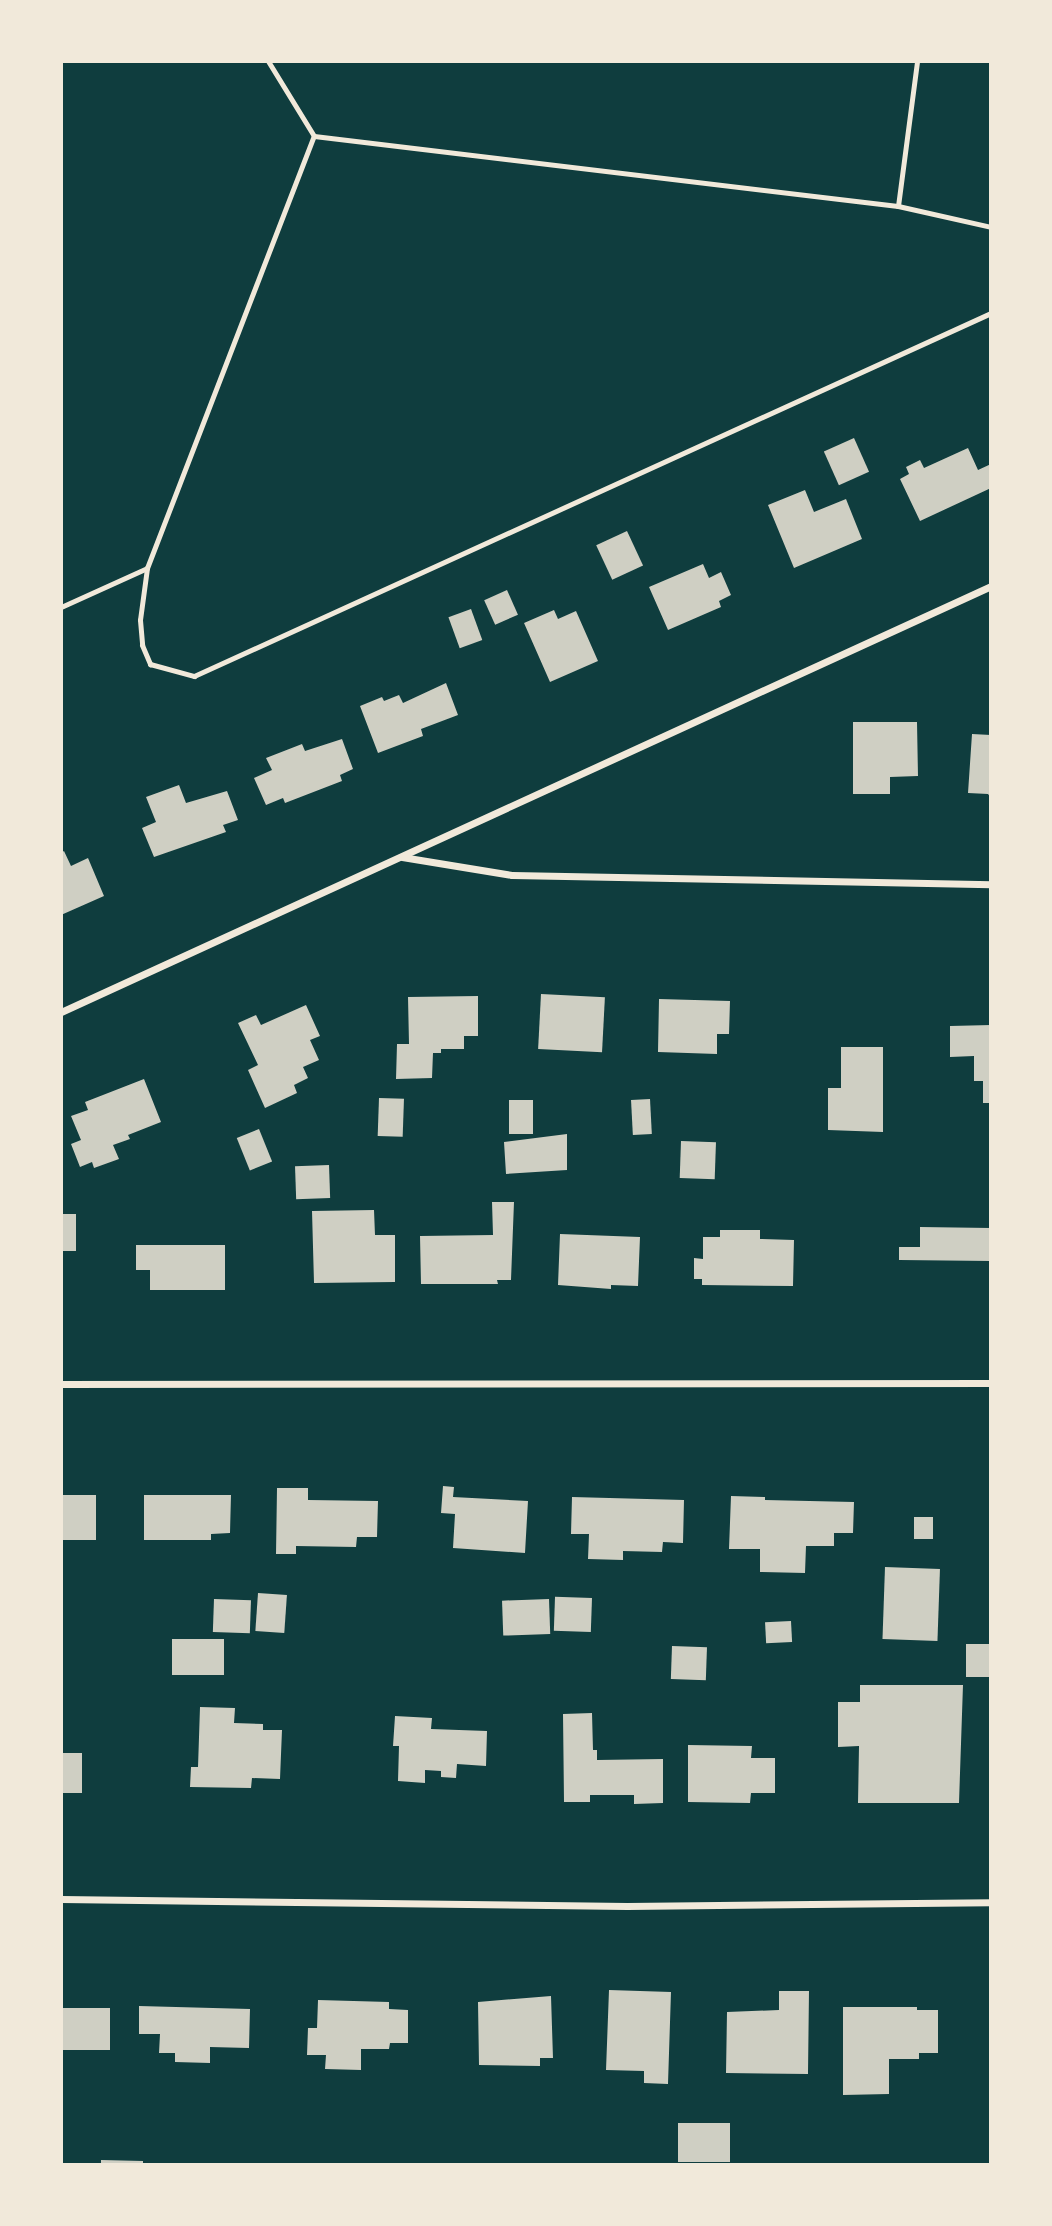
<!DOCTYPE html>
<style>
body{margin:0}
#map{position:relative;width:1052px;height:2226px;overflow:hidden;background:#0f3d3e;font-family:"Roboto Condensed",sans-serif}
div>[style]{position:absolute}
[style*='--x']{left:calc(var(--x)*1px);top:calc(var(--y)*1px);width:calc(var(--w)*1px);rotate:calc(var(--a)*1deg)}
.building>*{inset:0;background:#cfcfc3;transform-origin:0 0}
.service>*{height:5px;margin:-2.5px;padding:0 2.5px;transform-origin:2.5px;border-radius:2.5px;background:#f1e9da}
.minor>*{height:7px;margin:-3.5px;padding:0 3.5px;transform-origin:3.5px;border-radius:3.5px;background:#f1e9da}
span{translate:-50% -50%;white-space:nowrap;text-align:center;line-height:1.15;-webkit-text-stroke:5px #f1e9da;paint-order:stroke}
.frame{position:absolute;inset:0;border:63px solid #f1e9da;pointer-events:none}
</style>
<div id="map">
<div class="building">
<i style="left:854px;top:438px;width:37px;height:33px;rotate:66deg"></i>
<i style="clip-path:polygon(968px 448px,978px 470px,991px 464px,991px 488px,920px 521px,900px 479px,909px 474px,906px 467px,920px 460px,924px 468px)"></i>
<i style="clip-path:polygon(805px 490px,814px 512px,846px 499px,862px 539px,794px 568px,768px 505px)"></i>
<i style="left:627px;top:531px;width:38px;height:34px;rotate:65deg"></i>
<i style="clip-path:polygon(703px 564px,709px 578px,721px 572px,731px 595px,719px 601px,721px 607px,668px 630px,649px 587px)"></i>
<i style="left:507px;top:590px;width:27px;height:25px;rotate:66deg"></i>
<i style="left:471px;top:609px;width:33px;height:24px;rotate:70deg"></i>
<i style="clip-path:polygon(554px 610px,558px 619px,576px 611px,598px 661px,550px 682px,524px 623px)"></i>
<i style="clip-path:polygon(446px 683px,458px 715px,421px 729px,423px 736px,378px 753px,360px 706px,382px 697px,384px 701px,399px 695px,403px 703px)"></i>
<i style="clip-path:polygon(853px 722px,917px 722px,918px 776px,890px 777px,890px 794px,853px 794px)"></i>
<i style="clip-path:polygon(972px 734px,991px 735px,991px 798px,988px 794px,968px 793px)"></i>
<i style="clip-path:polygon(342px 739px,353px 769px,340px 775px,342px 781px,285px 803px,283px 798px,266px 805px,254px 778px,272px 770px,266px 758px,302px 744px,305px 751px)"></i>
<i style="clip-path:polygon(179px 785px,186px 803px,227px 791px,238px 820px,223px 825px,226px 832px,154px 857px,142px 828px,156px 822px,146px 797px)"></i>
<i style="clip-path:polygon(64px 851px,71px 866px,88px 858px,104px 896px,61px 915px,61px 853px)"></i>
<i style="left:541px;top:994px;width:64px;height:55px;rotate:3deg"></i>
<i style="clip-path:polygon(478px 996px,478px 1036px,464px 1036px,464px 1049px,441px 1049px,441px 1053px,433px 1053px,432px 1078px,396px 1079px,397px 1044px,409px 1044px,408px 997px)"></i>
<i style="clip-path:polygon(659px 999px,730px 1001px,729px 1034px,717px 1034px,717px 1054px,658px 1052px)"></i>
<i style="clip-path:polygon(306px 1005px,320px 1036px,310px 1040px,319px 1060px,303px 1067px,308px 1078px,294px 1085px,297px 1093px,265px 1108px,248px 1070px,258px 1065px,238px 1023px,256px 1015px,261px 1025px)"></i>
<i style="clip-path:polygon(991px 1025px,991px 1103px,983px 1103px,983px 1081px,974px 1081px,974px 1056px,950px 1057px,950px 1026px)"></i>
<i style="clip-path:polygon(841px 1047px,883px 1047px,883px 1132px,828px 1130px,828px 1088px,841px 1088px)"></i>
<i style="clip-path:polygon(144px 1079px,161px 1122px,128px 1135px,130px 1139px,113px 1145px,119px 1159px,94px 1168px,92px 1162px,80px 1167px,71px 1144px,81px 1140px,71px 1116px,88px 1110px,85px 1102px)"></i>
<i style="left:379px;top:1098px;width:25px;height:38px;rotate:2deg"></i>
<i style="left:650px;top:1099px;width:35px;height:19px;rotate:87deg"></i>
<i style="left:509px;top:1100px;width:24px;height:34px"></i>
<i style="left:259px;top:1129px;width:35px;height:24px;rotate:68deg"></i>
<i style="clip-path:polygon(567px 1134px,567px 1170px,506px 1174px,504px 1142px)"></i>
<i style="left:681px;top:1141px;width:35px;height:37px;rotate:2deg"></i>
<i style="left:329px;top:1165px;width:33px;height:34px;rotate:88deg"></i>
<i style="clip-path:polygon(492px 1202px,514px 1202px,511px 1280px,497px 1280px,498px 1284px,421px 1284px,420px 1236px,493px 1235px)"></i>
<i style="clip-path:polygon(374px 1210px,375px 1235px,395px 1235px,395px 1282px,314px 1283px,312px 1211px)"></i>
<i style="left:61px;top:1214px;width:15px;height:37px"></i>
<i style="clip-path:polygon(920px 1227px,991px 1228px,991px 1261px,899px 1260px,899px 1247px,920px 1247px)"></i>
<i style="clip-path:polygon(720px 1230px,760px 1230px,760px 1239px,794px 1240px,793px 1286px,702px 1285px,702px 1279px,694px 1279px,694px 1258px,703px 1259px,703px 1237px,720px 1237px)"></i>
<i style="clip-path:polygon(560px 1234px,640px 1237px,638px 1286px,611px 1285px,611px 1289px,558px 1285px)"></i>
<i style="clip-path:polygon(136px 1245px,225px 1245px,225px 1290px,150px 1290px,150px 1270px,136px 1270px)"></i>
<i style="clip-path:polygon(443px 1486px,454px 1487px,453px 1497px,528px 1501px,525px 1553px,453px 1548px,455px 1514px,441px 1513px)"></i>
<i style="clip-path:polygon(277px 1488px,308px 1488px,308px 1500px,378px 1501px,377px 1537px,357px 1537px,356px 1547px,296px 1546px,296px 1554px,276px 1554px)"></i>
<i style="left:61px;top:1495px;width:35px;height:45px"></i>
<i style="clip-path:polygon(144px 1495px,231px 1495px,230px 1533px,211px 1534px,211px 1540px,144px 1540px)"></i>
<i style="clip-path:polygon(731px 1496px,765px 1497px,765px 1500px,854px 1502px,853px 1533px,834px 1533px,834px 1546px,806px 1546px,805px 1573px,760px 1572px,760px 1549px,729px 1549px)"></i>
<i style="clip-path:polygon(572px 1497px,684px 1500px,683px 1543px,663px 1542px,662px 1552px,623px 1551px,623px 1560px,588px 1559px,589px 1534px,571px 1534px)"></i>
<i style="left:914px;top:1517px;width:19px;height:22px"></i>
<i style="left:885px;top:1567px;width:55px;height:72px;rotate:2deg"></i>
<i style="left:258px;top:1593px;width:29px;height:38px;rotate:4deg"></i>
<i style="left:592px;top:1598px;width:34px;height:37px;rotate:92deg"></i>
<i style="left:214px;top:1599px;width:37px;height:33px;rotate:2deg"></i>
<i style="left:549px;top:1599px;width:35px;height:47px;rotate:88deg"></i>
<i style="left:791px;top:1621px;width:21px;height:26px;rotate:87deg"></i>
<i style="left:172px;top:1639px;width:52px;height:36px"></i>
<i style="left:991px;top:1644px;width:33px;height:25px;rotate:90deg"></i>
<i style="left:672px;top:1646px;width:35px;height:33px;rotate:2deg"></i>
<i style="clip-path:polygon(860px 1685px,963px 1685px,959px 1803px,858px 1803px,859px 1746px,838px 1747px,838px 1702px,860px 1702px)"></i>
<i style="clip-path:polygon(200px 1707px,235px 1708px,234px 1723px,263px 1724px,263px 1730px,282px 1730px,280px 1779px,252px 1778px,251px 1788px,190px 1787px,191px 1767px,198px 1767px)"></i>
<i style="clip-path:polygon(592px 1713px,593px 1750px,597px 1750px,597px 1760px,663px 1759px,663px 1803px,634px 1804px,634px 1795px,590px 1795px,590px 1802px,564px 1802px,563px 1714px)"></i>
<i style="clip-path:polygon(395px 1716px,432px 1718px,431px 1729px,487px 1731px,486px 1766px,457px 1764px,456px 1778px,441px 1777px,441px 1771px,425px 1770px,425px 1783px,398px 1781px,399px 1746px,393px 1746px)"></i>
<i style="clip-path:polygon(688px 1745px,752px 1746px,751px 1758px,775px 1758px,775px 1793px,751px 1793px,750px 1803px,688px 1802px)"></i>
<i style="left:61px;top:1753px;width:21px;height:40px"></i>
<i style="clip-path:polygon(609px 1990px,671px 1992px,668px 2084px,644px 2083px,644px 2071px,606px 2070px)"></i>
<i style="clip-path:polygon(779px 1991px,809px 1991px,808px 2074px,726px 2073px,727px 2012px,779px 2010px)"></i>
<i style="clip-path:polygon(551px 1996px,553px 2058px,540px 2058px,540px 2066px,479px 2065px,478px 2002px)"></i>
<i style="clip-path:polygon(318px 2000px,389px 2002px,389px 2009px,408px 2010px,408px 2043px,390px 2043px,389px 2049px,361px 2049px,361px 2070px,325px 2069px,326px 2055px,307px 2055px,308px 2028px,317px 2028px)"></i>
<i style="clip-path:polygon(139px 2006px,250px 2009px,249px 2048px,210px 2047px,210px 2063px,175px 2062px,175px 2053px,159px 2053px,160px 2034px,139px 2034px)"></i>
<i style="clip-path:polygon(843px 2007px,917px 2007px,917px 2010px,938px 2010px,938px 2053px,919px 2053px,919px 2059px,889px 2059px,889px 2094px,843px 2095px)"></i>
<i style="left:61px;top:2008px;width:49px;height:42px"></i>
<i style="left:678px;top:2123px;width:52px;height:39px"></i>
<i style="clip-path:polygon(101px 2160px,143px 2161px,143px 2165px,101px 2165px)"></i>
</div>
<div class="service">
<i style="--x:314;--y:136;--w:588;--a:6.84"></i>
<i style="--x:898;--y:206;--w:95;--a:12.7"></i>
<i style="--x:898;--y:206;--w:146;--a:-82.5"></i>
<i style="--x:147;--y:568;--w:52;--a:97.7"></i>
<i style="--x:140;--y:620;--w:25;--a:85"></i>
<i style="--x:142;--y:645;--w:21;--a:67"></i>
<i style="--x:150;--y:664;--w:46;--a:15.3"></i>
<i style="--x:194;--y:676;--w:876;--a:-24.49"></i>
<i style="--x:61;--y:607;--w:94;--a:-24.4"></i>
<i style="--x:147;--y:568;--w:463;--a:-68.9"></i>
<i style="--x:314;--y:136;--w:88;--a:-121.5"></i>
</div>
<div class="minor">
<i style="--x:402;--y:857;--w:111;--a:9.3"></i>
<i style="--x:512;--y:875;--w:479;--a:1.1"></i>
<i style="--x:61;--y:1012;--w:1023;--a:-24.61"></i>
<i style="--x:61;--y:1384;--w:930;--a:-0.06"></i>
<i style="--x:61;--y:1899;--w:566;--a:0.71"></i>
<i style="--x:627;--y:1906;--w:364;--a:-0.6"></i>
</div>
<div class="frame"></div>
</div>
